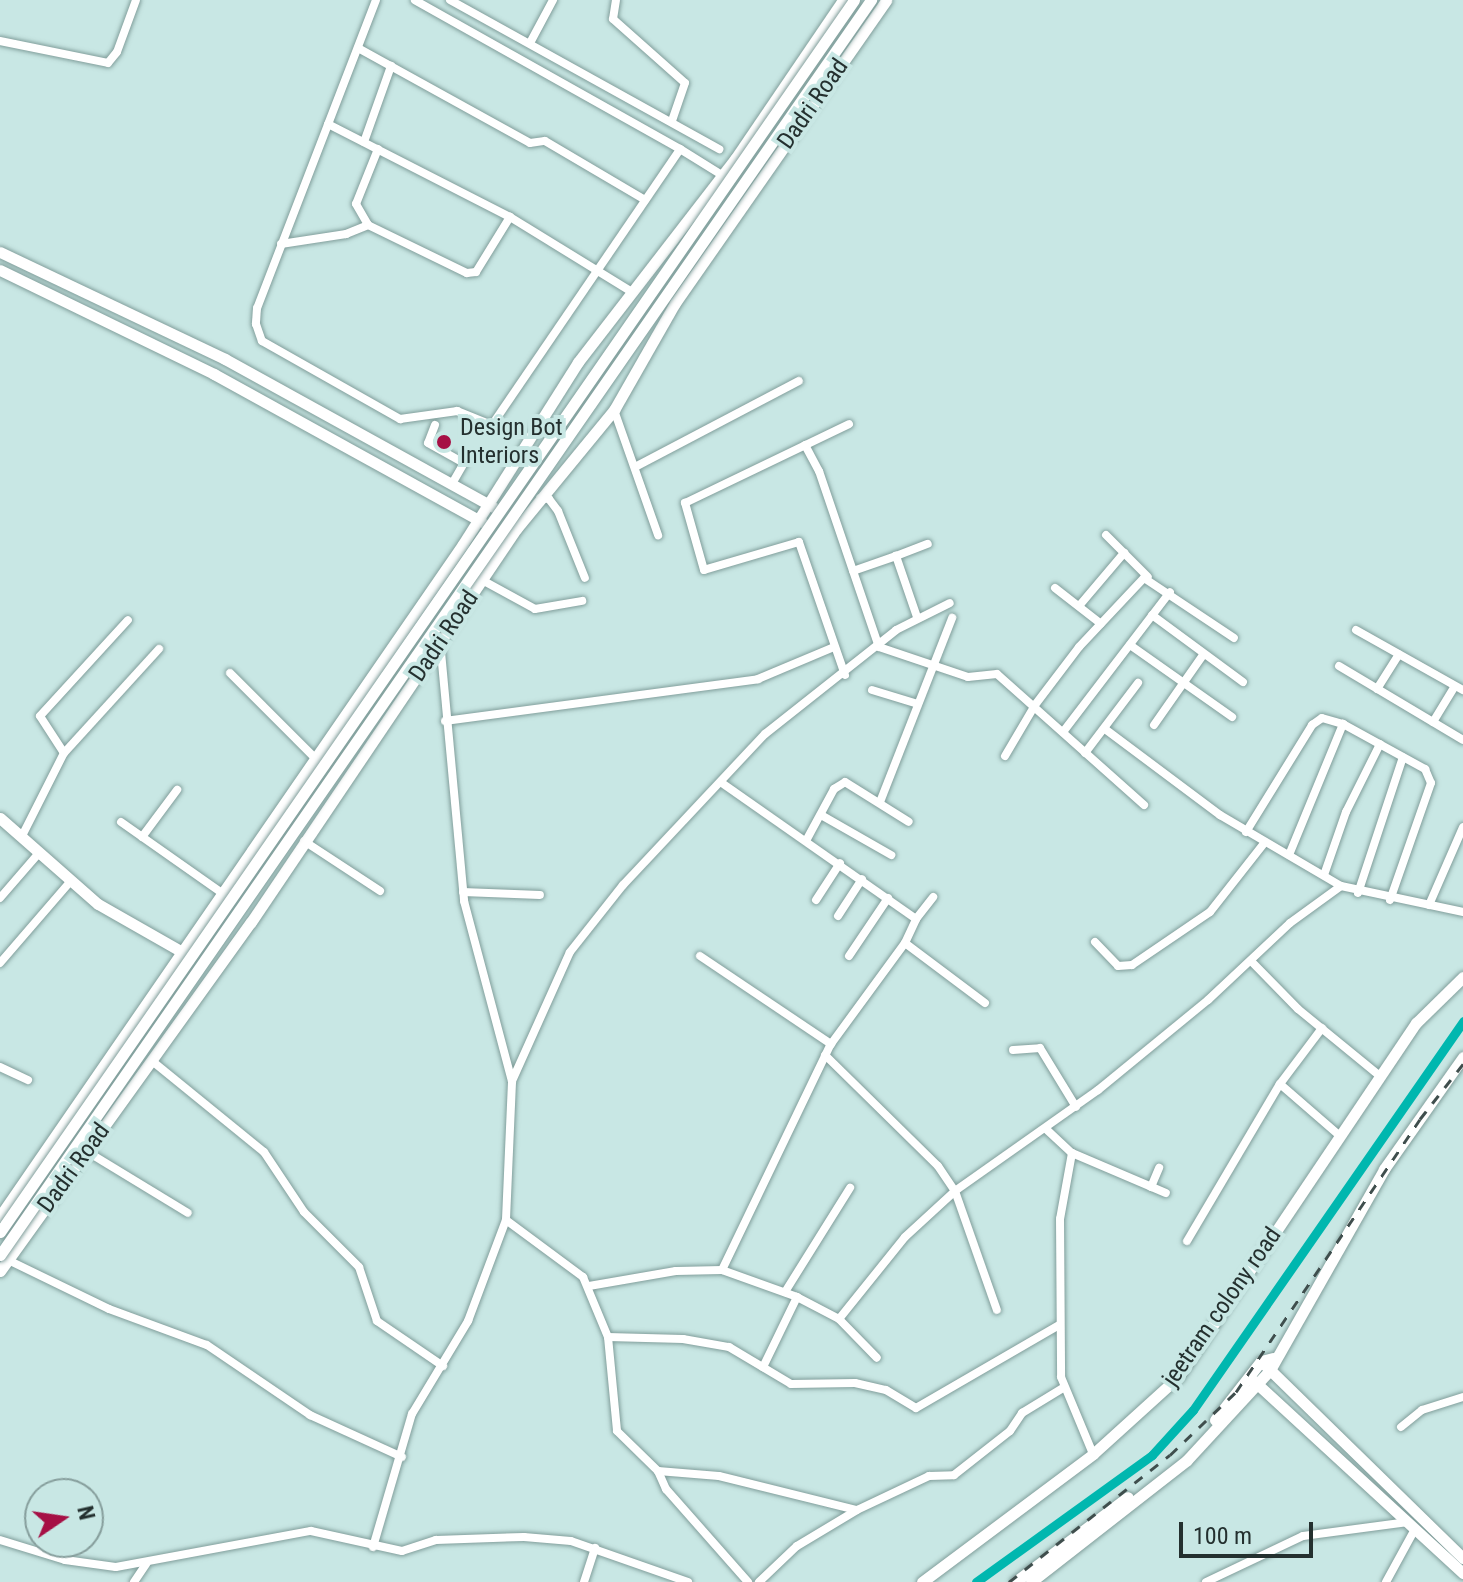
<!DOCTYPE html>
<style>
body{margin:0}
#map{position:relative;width:1463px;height:1582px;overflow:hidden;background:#c8e7e4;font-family:"Roboto Condensed",sans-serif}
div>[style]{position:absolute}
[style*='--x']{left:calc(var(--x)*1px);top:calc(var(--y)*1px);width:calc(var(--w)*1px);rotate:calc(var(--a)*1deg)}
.canal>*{height:9px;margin:-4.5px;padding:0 4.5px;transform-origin:4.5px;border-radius:4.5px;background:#00b7af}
.roads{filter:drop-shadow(0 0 2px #819e9b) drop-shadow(0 0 2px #819e9b)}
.street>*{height:8px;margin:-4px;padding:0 4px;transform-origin:4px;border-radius:4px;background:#fff}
.secondary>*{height:11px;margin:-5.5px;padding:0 5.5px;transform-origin:5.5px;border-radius:5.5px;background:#fff}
.rail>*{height:3px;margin-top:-1.5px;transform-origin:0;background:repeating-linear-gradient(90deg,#3f4e4d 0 10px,transparent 0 20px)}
.bridges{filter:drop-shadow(0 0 2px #819e9b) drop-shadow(0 0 2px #819e9b)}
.secondary-bridge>*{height:11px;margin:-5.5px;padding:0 5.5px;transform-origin:5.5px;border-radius:5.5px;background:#fff}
.dots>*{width:22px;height:22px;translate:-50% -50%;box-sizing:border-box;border:4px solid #c8e7e4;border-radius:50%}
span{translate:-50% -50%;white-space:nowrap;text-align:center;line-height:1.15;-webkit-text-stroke:8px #c8e7e4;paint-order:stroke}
.street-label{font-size:24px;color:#24302f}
.poi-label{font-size:24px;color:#24302f}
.left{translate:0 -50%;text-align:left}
.north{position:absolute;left:24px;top:1478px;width:80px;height:80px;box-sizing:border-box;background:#c8e7e4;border:2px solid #869e9c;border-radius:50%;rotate:77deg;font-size:22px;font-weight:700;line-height:32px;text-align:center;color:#24302f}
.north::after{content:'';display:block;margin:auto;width:28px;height:36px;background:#a61045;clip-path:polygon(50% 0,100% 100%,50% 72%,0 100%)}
.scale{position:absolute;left:1179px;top:1522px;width:134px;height:36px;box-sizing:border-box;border:4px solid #24302f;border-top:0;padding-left:10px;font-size:24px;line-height:28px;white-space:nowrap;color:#24302f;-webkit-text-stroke:6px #c8e7e4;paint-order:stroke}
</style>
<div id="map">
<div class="canal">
<i style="--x:976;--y:1582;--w:217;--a:-35.8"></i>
<i style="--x:1152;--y:1455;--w:61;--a:-47.7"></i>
<i style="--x:1193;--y:1410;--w:474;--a:-55.2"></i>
</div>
<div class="roads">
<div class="street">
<i style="--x:376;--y:0;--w:330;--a:111.1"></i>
<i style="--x:257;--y:308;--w:16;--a:94"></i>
<i style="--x:256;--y:324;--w:18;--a:71"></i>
<i style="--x:262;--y:341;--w:159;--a:29.5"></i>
<i style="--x:400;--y:419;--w:58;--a:-8"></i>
<i style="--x:457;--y:411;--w:38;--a:22"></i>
<i style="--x:492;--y:425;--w:334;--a:-55.7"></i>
<i style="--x:680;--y:149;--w:304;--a:-150.7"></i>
<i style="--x:450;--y:0;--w:308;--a:29"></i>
<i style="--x:616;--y:0;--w:19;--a:99"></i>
<i style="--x:613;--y:19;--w:96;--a:41.6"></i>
<i style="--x:685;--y:83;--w:39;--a:109"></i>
<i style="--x:0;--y:41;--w:110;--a:11.5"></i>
<i style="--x:108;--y:63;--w:14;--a:-51"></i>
<i style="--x:117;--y:52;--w:55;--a:-69.9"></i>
<i style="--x:530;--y:43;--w:49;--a:-61.9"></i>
<i style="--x:358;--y:48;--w:196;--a:28.9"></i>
<i style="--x:530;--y:143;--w:15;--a:-8"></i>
<i style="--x:545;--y:141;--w:116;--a:30.5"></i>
<i style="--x:328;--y:124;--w:204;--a:27.1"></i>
<i style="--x:510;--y:217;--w:143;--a:31.6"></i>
<i style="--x:364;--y:142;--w:81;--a:-70.4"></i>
<i style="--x:378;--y:149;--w:59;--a:111.8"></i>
<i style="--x:356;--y:204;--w:24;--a:60"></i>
<i style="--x:368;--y:225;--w:110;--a:25.9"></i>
<i style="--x:467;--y:273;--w:9;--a:-6"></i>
<i style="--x:476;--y:272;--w:65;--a:-58.3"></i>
<i style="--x:680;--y:149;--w:49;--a:31.8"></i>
<i style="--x:281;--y:244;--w:66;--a:-8.7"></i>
<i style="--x:346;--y:234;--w:24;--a:-22"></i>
<i style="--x:614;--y:410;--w:133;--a:70.6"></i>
<i style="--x:435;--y:425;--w:19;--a:111"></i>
<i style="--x:428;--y:443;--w:41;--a:29.1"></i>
<i style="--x:464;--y:463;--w:24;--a:120"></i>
<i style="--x:805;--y:445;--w:30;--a:62"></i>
<i style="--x:819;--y:471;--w:186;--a:71.2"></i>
<i style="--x:879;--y:647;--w:94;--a:18.6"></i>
<i style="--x:968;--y:677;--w:29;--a:-6"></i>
<i style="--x:997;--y:674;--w:197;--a:41.7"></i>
<i style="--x:635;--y:467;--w:185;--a:-27.7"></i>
<i style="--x:540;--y:498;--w:9;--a:6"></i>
<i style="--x:549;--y:499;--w:15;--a:53"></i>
<i style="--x:558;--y:511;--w:72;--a:68.1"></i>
<i style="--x:1106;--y:535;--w:59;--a:45"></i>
<i style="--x:853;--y:571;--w:46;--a:-19.2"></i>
<i style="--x:482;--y:580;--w:60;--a:28.7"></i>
<i style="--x:535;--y:609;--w:48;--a:-9.7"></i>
<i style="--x:1055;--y:588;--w:58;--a:38"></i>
<i style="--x:1079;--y:606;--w:70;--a:-49.7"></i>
<i style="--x:1152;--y:615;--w:113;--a:36.4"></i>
<i style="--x:917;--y:617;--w:65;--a:-109"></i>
<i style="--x:896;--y:556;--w:34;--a:-21"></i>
<i style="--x:1356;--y:630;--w:123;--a:29.3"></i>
<i style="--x:440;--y:641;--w:261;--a:84.7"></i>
<i style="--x:464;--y:901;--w:187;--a:75.1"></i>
<i style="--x:512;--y:1082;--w:138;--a:92.5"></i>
<i style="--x:506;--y:1220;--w:96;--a:36.5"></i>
<i style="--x:583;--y:1277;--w:65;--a:67.4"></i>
<i style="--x:608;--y:1337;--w:94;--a:84.5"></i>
<i style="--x:617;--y:1431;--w:57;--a:44.3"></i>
<i style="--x:658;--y:1471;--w:20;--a:66"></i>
<i style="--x:666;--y:1489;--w:124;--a:48.6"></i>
<i style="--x:1130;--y:645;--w:125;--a:35.2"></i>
<i style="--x:1339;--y:666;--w:144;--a:30.8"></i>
<i style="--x:230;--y:673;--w:122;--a:45"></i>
<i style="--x:845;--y:675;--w:141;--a:-109.1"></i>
<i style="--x:799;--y:542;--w:99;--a:163.6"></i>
<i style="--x:704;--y:570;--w:70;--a:-105.8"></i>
<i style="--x:685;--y:503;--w:182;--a:-25.7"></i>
<i style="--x:1377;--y:689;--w:41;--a:-57.8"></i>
<i style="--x:872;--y:690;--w:48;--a:16.9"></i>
<i style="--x:445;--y:721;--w:316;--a:-7.6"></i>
<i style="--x:758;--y:679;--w:82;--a:-22.8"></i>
<i style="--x:1433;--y:722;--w:42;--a:-58.6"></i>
<i style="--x:1154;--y:725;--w:85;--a:-55"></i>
<i style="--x:1105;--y:729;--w:144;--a:36.8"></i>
<i style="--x:1220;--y:815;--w:140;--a:30.4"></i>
<i style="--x:1341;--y:886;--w:125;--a:12"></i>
<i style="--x:1063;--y:732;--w:176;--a:-52.6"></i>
<i style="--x:64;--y:753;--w:141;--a:-47.6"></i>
<i style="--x:1085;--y:753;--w:88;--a:-52.9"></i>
<i style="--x:1005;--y:756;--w:59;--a:-59.5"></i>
<i style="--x:1035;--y:705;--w:73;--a:-52.8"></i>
<i style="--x:1079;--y:647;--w:95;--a:-46.7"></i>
<i style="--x:1144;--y:578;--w:108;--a:33.7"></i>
<i style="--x:880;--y:802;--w:198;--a:-68.6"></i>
<i style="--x:821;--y:815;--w:81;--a:29.7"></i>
<i style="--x:121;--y:822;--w:123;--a:35.1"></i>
<i style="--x:1246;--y:832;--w:126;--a:-58.3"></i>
<i style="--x:1312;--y:725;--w:12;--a:-35"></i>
<i style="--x:1322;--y:718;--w:22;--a:16"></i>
<i style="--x:22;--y:836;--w:93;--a:-63.2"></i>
<i style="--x:64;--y:753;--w:44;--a:-123"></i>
<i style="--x:40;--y:716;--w:130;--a:-47.5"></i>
<i style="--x:142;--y:837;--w:59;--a:-53.3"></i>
<i style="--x:807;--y:839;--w:57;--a:-61.6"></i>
<i style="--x:834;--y:789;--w:13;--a:-32"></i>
<i style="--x:845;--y:782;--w:75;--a:32"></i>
<i style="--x:304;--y:841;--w:91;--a:33.3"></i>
<i style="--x:1289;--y:855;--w:142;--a:-67.6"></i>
<i style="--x:1343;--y:724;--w:94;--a:28.8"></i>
<i style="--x:1425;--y:769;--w:15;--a:67"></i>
<i style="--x:1431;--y:783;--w:124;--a:109.3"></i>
<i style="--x:1324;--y:875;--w:67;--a:-70.8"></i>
<i style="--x:1346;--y:812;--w:76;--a:-63.4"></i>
<i style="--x:463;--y:892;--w:77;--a:2.2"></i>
<i style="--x:1358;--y:893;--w:143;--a:-71.7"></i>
<i style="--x:0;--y:898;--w:60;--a:-49.1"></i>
<i style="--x:816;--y:900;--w:44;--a:-57"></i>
<i style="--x:1429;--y:905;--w:85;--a:-66.4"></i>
<i style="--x:838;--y:916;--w:44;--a:-57"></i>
<i style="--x:916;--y:919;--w:28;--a:-52"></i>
<i style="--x:1095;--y:942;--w:33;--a:46"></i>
<i style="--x:1118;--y:966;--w:14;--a:-4"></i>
<i style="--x:1132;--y:965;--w:94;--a:-34.2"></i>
<i style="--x:1210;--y:912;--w:89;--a:-51.8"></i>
<i style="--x:905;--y:943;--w:100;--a:36.9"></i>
<i style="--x:700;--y:956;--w:158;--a:33.9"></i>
<i style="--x:849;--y:956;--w:70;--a:-56.1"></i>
<i style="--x:1251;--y:961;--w:67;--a:45.6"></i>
<i style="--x:1298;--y:1009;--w:106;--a:39.3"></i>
<i style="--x:0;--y:963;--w:107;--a:-49.2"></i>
<i style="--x:1013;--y:1050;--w:27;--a:-4"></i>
<i style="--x:1040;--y:1048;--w:69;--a:58.6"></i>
<i style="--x:825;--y:1055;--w:158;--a:44.5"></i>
<i style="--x:938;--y:1166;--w:30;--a:56"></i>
<i style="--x:955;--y:1191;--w:126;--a:70.6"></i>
<i style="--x:152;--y:1061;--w:144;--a:39.1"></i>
<i style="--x:264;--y:1152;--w:72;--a:56.3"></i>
<i style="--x:304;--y:1212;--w:78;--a:45"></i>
<i style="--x:359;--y:1267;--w:57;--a:71.6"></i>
<i style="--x:377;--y:1321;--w:80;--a:34.3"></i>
<i style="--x:0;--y:1067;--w:31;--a:25"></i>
<i style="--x:512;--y:1081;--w:141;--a:-65.8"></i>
<i style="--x:570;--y:952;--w:85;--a:-51.7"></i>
<i style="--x:623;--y:885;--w:207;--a:-46.8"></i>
<i style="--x:765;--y:734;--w:167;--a:-38.4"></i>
<i style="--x:896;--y:630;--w:60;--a:-26.6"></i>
<i style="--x:1280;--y:1084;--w:79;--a:40.9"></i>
<i style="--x:1046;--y:1129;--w:35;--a:43"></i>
<i style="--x:1072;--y:1153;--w:67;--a:100.3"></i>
<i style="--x:1060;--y:1219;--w:158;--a:89.6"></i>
<i style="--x:1061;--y:1377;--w:83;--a:67.4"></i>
<i style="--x:86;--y:1151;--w:119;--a:31.3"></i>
<i style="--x:1072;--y:1153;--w:102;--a:23.1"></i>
<i style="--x:1151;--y:1187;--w:21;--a:-67"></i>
<i style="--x:1187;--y:1241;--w:182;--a:-59.4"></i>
<i style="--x:1280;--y:1084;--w:70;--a:-53.1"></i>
<i style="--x:8;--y:1260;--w:112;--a:25.9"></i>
<i style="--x:109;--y:1309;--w:104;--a:20.2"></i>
<i style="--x:207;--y:1345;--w:125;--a:34.2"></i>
<i style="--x:310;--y:1415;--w:101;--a:24.5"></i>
<i style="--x:722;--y:1270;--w:251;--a:-64.3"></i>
<i style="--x:831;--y:1044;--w:125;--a:-53.8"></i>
<i style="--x:905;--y:943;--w:26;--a:-65"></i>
<i style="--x:916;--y:919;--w:236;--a:-145"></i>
<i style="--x:589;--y:1286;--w:88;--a:-9.8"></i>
<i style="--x:676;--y:1271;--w:46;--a:-1.2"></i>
<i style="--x:722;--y:1270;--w:80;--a:19.8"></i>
<i style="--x:797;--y:1297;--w:78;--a:115.9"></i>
<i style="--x:785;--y:1292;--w:123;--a:-58"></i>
<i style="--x:797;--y:1297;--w:47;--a:27.6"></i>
<i style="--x:839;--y:1319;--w:54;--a:45.7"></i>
<i style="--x:839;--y:1319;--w:105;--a:-51.2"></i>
<i style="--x:905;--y:1237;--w:68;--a:-42.6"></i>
<i style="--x:955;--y:1191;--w:175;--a:-35.2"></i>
<i style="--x:1098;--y:1090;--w:142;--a:-39.3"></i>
<i style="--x:1208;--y:1000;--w:112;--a:-43.2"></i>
<i style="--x:1290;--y:923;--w:63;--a:-36"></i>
<i style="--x:608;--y:1337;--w:75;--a:1.5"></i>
<i style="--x:683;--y:1339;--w:47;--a:9.9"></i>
<i style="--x:729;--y:1347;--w:72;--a:30.8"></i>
<i style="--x:791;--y:1384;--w:64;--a:-0.9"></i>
<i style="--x:855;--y:1383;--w:32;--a:13"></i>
<i style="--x:886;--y:1390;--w:35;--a:31"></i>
<i style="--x:916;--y:1408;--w:165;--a:-30.1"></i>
<i style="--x:1401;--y:1427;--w:27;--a:-39"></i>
<i style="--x:1422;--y:1410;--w:43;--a:-17.6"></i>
<i style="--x:658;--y:1471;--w:61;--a:4.7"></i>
<i style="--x:719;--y:1476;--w:141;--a:13.9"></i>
<i style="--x:0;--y:1540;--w:68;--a:17.1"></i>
<i style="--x:65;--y:1560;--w:51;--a:7.8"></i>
<i style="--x:116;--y:1567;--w:198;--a:-10.5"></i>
<i style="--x:311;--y:1531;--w:93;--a:12.4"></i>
<i style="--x:402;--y:1551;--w:36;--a:-18"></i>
<i style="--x:436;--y:1540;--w:88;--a:-2"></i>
<i style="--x:524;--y:1537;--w:47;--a:4.9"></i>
<i style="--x:571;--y:1541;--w:124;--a:19.3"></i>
<i style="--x:373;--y:1547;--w:139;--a:-73.7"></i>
<i style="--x:412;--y:1414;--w:109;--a:-58.9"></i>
<i style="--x:468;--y:1321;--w:108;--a:-69.4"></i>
<i style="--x:134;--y:1582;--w:22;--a:-56"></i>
<i style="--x:584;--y:1582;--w:36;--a:-72"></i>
<i style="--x:759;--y:1582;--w:52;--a:-43.5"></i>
<i style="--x:797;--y:1546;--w:70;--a:-31"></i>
<i style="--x:857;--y:1510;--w:80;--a:-25.3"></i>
<i style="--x:929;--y:1476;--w:25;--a:-2"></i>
<i style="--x:954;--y:1475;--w:71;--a:-38.2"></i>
<i style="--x:1010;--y:1431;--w:22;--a:-56"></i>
<i style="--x:1022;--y:1413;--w:48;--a:-31.4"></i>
<i style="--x:1206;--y:1582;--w:107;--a:-25.4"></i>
<i style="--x:1303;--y:1536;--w:106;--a:-7.6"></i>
<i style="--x:1386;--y:1582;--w:60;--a:-61.3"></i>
</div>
<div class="secondary">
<i style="--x:0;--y:252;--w:249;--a:25.4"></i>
<i style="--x:225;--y:359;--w:306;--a:28.9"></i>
<i style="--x:0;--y:270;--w:238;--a:25.9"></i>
<i style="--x:214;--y:374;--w:306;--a:28.9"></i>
<i style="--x:0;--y:818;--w:130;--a:41.3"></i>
<i style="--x:98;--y:904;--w:97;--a:29.7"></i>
<i style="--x:0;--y:1216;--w:816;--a:-55.43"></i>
<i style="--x:463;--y:544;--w:215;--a:-57.7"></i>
<i style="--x:578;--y:362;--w:257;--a:-52.3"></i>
<i style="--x:735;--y:159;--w:192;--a:-55.8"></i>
<i style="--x:0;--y:1271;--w:430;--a:-54.3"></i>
<i style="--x:251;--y:922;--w:475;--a:-56"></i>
<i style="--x:517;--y:528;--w:153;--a:-50.6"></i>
<i style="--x:614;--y:410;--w:123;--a:-60.3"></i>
<i style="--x:675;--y:303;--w:369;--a:-55.1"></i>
<i style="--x:1264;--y:1364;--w:278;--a:44.3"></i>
<i style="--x:1254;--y:1381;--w:284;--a:42.6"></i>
<i style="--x:1215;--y:1420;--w:75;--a:-52.1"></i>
<i style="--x:1261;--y:1361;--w:12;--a:-14"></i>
<i style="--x:922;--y:1582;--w:214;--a:-36.8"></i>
<i style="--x:1093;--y:1454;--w:115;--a:-42.2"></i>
<i style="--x:1178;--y:1377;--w:427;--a:-56.1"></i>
<i style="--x:1416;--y:1023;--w:66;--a:-44.4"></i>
<i style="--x:1015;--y:1582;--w:141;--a:-37"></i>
<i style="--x:1031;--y:1582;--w:198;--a:-38"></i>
<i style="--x:1187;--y:1460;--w:122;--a:-47.3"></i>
<i style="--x:1270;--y:1370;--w:231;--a:-60.4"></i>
<i style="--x:1384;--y:1169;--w:137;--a:-54.8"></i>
</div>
</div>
<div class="rail">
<i style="--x:1009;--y:1582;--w:205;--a:-38.3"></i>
<i style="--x:1170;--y:1455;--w:91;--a:-43.7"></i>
<i style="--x:1236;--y:1392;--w:329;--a:-56"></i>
<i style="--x:1420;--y:1119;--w:70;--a:-52"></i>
</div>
<div class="bridges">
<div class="secondary-bridge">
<i style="--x:0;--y:1232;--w:1499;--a:-55.27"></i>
<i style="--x:0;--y:1255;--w:1528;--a:-55.24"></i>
</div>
</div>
<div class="dots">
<i style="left:444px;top:442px;background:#a61045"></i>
</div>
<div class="street-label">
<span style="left:813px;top:104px;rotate:-55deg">Dadri Road</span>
<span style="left:444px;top:636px;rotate:-56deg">Dadri Road</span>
<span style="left:74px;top:1168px;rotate:-54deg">Dadri Road</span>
<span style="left:1222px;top:1307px;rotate:-55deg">jeetram colony road</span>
</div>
<div class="poi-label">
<span class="left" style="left:460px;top:442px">Design Bot<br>Interiors</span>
</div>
<div class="north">N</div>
<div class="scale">100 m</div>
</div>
